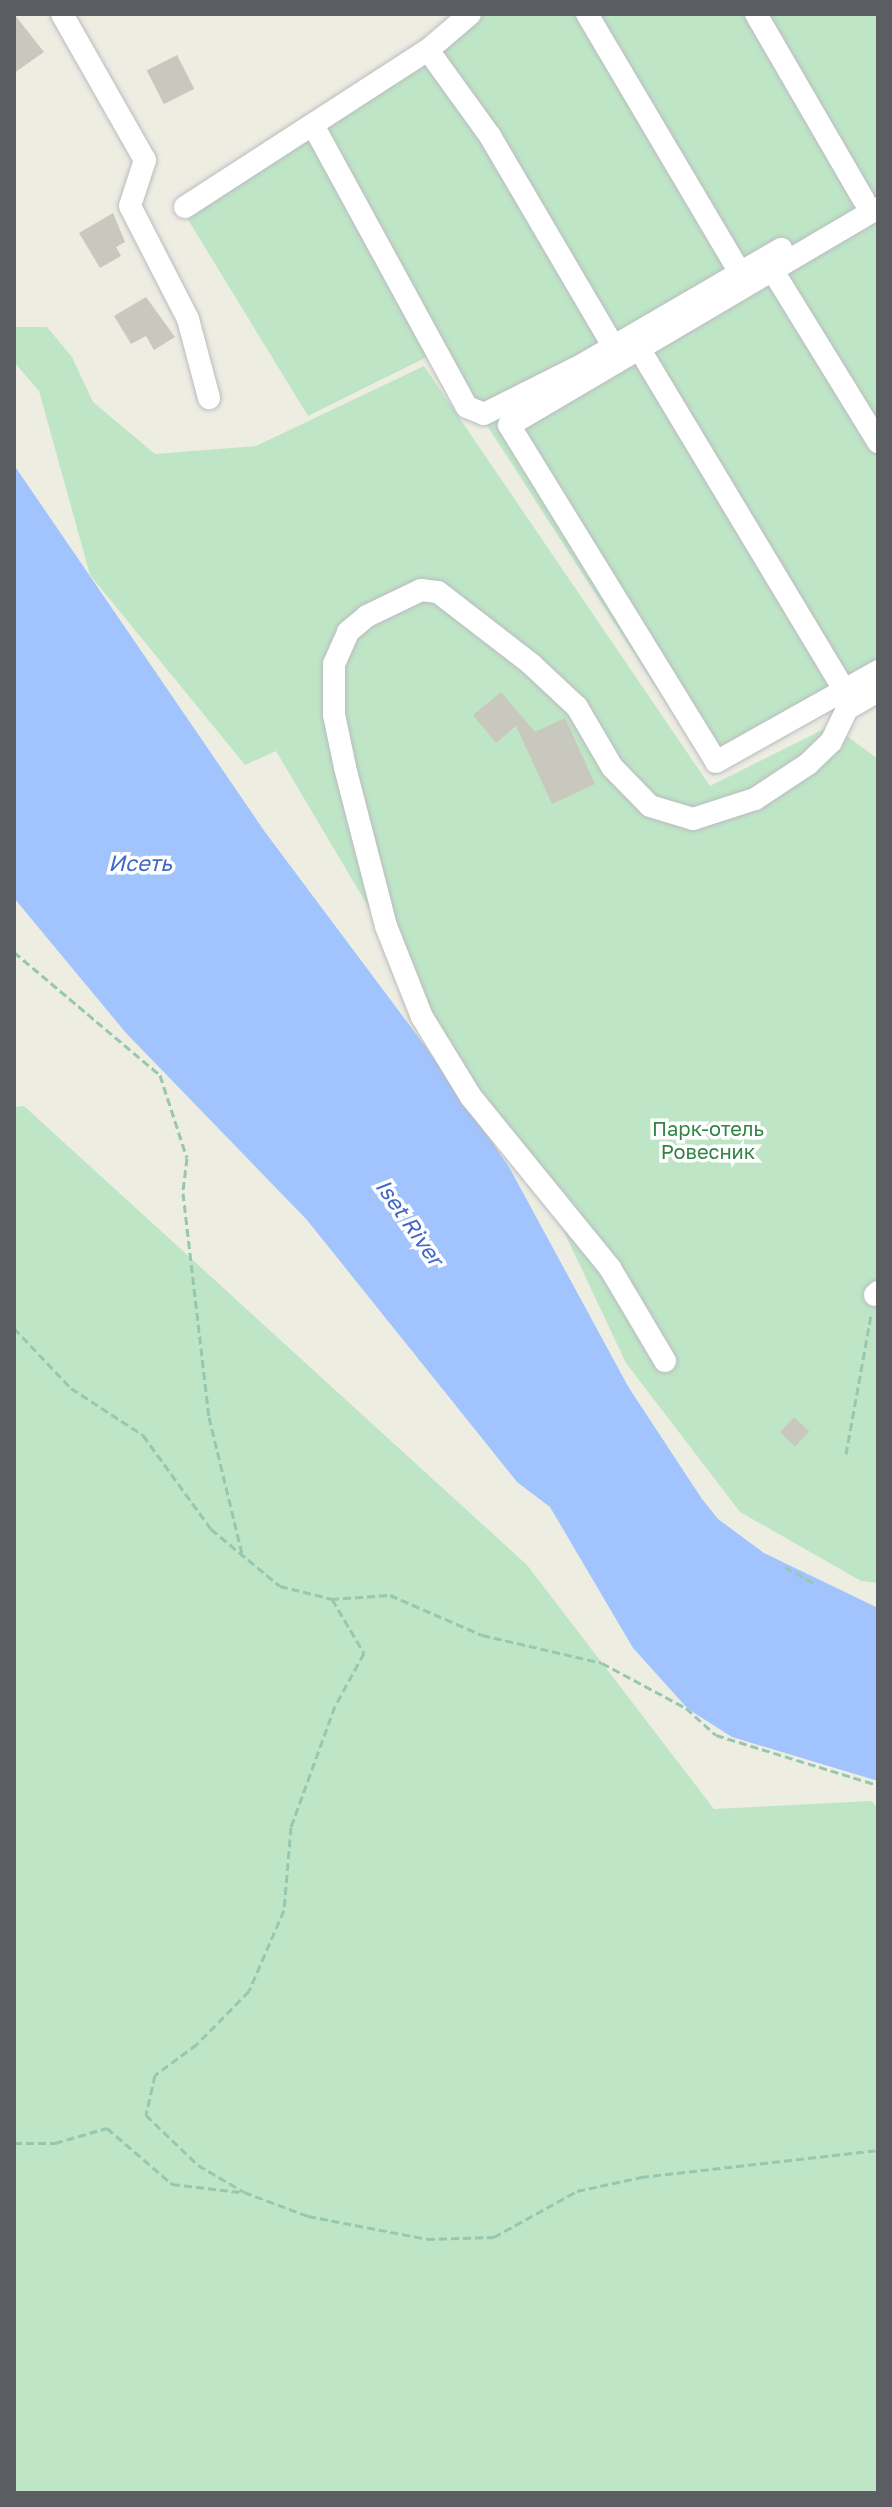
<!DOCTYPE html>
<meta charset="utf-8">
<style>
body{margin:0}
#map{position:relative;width:892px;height:2507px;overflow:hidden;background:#eeede2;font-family:"Golos Text",sans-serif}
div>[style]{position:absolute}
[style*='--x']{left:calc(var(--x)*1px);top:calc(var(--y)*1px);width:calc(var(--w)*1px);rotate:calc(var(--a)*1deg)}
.green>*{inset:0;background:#bee6c6}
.water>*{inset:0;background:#a1c4ff}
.building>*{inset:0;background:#c9c8be;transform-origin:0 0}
.path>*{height:3px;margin-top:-1.5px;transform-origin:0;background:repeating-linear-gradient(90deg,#97c7ae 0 8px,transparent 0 12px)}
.roads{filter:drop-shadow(0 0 2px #babbc1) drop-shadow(0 0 2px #babbc1)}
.minor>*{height:22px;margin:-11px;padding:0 11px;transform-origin:11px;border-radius:11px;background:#fff}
span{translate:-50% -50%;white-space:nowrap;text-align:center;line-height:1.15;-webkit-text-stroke:7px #fff;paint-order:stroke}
.park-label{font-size:20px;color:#328346}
.water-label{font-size:22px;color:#4168c5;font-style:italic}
.frame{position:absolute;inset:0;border:16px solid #5b5d63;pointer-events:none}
</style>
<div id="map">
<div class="green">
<i style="clip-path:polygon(459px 14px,878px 14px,878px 678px,713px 776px,439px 351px,308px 416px,176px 200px,410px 52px)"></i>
<i style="clip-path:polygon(14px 327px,47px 327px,72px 357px,93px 402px,155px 454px,256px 446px,424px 366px,710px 786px,832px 725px,878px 759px,878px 1583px,861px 1581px,740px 1512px,626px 1363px,534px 1168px,507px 1141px,276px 751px,245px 765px,90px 575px,39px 391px,14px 362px)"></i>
<i style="clip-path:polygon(24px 1106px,527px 1565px,714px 1809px,872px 1801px,878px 1809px,878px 2493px,14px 2493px,14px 1107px)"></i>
</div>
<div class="water">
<i style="clip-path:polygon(14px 465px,265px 832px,434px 1058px,509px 1167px,629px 1388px,702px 1499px,718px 1519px,764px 1553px,878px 1608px,878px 1781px,732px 1737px,688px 1709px,633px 1648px,550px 1507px,517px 1482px,307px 1220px,126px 1033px,14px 898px)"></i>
</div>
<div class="building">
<i style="clip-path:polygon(14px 14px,44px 52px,14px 73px)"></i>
<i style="left:177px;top:55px;width:38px;height:34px;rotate:63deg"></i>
<i style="clip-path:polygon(113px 213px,125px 242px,116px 247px,121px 256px,100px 268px,79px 233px)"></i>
<i style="clip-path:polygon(146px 297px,175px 337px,154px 350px,146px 336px,131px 344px,114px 316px)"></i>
<i style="clip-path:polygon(501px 692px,535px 732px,565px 718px,595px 784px,552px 804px,516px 726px,496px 743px,473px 715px)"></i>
<i style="left:794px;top:1417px;width:21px;height:21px;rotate:43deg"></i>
</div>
<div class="path">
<i style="--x:14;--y:952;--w:191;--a:40.1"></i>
<i style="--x:160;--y:1075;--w:87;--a:72"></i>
<i style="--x:187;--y:1158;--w:35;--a:97"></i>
<i style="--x:183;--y:1193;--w:226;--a:83.4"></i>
<i style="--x:209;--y:1417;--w:140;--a:76.4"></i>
<i style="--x:14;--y:1328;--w:83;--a:46.5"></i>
<i style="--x:71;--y:1388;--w:86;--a:33.1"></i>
<i style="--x:143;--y:1435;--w:116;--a:54.1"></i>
<i style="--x:211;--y:1529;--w:89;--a:39.6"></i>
<i style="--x:280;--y:1586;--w:54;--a:14"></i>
<i style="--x:332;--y:1599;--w:63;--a:59.3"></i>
<i style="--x:364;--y:1653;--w:60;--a:118.7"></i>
<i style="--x:335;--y:1706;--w:129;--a:110"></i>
<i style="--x:291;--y:1827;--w:83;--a:94.8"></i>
<i style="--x:284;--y:1910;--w:88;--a:113.4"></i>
<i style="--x:249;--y:1991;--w:74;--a:134.5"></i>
<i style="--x:197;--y:2044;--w:52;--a:143.6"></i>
<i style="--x:155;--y:2075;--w:41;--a:102.7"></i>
<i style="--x:146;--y:2115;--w:72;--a:43.9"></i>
<i style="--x:198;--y:2165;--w:53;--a:30.4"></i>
<i style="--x:244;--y:2192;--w:68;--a:20.6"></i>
<i style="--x:308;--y:2216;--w:121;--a:10.9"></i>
<i style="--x:427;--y:2239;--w:67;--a:-1.7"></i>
<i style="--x:494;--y:2237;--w:95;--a:-29"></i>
<i style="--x:577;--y:2191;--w:66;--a:-12.3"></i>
<i style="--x:641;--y:2177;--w:239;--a:-6.5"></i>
<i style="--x:846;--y:1454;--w:141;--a:-79.8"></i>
<i style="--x:785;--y:1567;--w:35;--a:29"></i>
<i style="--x:331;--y:1599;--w:59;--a:-3.9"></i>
<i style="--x:390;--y:1595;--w:100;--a:23.5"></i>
<i style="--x:482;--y:1635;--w:123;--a:13.1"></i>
<i style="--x:602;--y:1663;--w:95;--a:28.2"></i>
<i style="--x:686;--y:1708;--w:40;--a:42"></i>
<i style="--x:716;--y:1735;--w:170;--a:17.2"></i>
<i style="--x:14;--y:2143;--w:41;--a:0"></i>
<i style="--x:55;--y:2143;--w:54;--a:-16.1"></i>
<i style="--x:107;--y:2128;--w:86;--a:40.7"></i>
<i style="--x:172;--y:2184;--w:68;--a:6.7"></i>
</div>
<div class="roads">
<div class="minor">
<i style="--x:62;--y:14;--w:168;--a:60.4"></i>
<i style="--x:145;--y:160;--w:48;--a:108.1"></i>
<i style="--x:130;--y:206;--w:127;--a:62.8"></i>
<i style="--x:188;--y:319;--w:82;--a:75.1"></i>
<i style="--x:587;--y:14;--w:299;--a:59.4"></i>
<i style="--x:756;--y:14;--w:215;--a:59.9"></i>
<i style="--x:428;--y:50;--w:106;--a:54.2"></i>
<i style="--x:490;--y:136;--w:243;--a:59.6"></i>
<i style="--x:313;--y:125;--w:321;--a:61.4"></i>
<i style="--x:467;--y:407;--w:18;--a:22"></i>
<i style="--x:484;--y:414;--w:107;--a:-26.6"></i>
<i style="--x:580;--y:366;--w:233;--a:-30.2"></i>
<i style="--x:185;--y:207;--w:289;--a:-32.9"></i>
<i style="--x:428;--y:50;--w:55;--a:-40.6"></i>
<i style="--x:878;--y:208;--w:428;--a:149.5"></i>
<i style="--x:509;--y:425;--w:395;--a:58.4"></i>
<i style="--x:716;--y:762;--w:186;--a:-29.3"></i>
<i style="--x:773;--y:271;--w:201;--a:58.4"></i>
<i style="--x:640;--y:350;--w:397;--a:59"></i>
<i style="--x:875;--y:1295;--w:4;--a:-45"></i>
<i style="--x:665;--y:1361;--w:108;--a:-120.6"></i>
<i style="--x:610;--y:1268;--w:220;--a:-129.1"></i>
<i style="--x:471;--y:1097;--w:94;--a:-121.5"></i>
<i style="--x:422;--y:1017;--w:98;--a:-111.6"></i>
<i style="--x:386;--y:926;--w:164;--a:-104.5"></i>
<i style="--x:345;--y:767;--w:53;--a:-101.9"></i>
<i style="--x:334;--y:715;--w:51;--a:-90"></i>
<i style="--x:334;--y:664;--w:35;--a:-66"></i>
<i style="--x:348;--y:632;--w:25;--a:-40"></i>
<i style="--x:367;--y:616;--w:60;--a:-25.7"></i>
<i style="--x:421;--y:590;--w:17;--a:7"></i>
<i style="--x:438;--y:592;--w:118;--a:37.7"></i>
<i style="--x:531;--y:664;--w:63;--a:43.1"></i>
<i style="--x:577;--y:707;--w:69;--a:59.7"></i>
<i style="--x:612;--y:767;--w:54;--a:45.7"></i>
<i style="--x:650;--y:806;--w:45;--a:16.8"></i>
<i style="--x:693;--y:819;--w:65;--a:-17.9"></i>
<i style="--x:755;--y:799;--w:64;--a:-33.4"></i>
<i style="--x:808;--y:764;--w:32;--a:-44"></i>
<i style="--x:831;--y:742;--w:37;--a:-64"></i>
<i style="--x:847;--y:709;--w:36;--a:-30"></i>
</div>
</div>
<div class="park-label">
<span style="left:708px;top:1140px">Парк-отель<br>Ровесник</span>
</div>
<div class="water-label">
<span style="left:140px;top:863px">Исеть</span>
<span style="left:410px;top:1222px;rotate:55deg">Iset River</span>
</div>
<div class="frame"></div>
</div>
